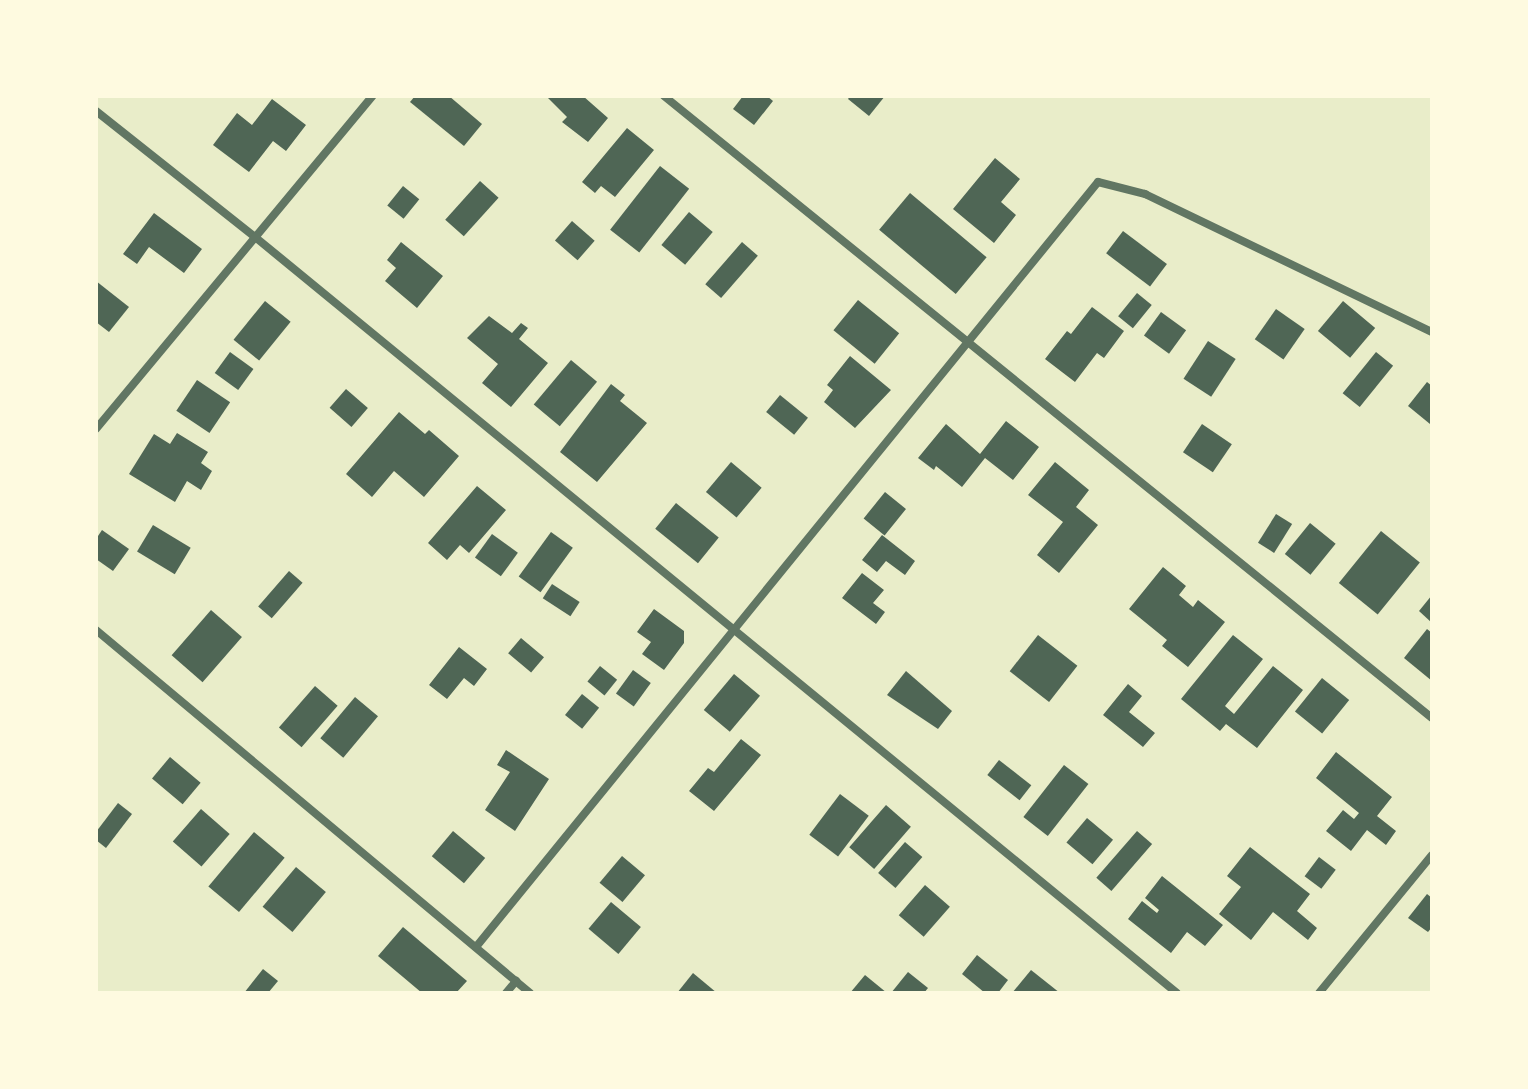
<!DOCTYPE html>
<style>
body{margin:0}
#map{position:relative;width:1528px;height:1089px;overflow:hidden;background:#e9edc9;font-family:Ubuntu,sans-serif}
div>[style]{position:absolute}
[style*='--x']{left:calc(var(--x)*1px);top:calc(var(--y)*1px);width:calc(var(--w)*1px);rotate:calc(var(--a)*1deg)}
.building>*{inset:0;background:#4f6655;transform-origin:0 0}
.minor>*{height:8px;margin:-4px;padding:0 4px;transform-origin:4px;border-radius:4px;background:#617663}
span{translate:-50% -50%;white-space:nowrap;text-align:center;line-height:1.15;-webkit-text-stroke:8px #fefae0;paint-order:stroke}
.frame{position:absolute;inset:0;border:98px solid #fefae0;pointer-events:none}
</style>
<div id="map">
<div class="building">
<i style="clip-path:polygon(415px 96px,449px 96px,482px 124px,464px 146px,410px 102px)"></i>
<i style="clip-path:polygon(546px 96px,583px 96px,608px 118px,588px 142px,562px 122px,567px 117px)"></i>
<i style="clip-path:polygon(743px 96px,767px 96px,773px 101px,754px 125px,733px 109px)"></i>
<i style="clip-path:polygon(850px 96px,885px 96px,869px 116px,848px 99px)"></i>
<i style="clip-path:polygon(272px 99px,306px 125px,286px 151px,273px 141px,249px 172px,213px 145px,237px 113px,252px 125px)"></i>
<i style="clip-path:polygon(627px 128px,654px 150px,615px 197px,601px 186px,595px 193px,582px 182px)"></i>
<i style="clip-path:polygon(995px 158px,1020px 179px,1001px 202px,1016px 215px,994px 243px,953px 209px)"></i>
<i style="left:660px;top:166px;width:37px;height:81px;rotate:38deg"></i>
<i style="left:480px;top:181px;width:25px;height:52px;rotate:42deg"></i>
<i style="left:403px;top:186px;width:21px;height:25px;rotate:39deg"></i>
<i style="left:910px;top:193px;width:100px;height:48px;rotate:40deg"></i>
<i style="left:689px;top:212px;width:31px;height:43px;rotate:40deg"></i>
<i style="clip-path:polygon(154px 213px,202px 249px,184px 273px,149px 247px,137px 264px,123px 254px)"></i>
<i style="left:572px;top:221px;width:30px;height:26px;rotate:41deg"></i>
<i style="left:1123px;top:231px;width:55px;height:28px;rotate:37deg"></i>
<i style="clip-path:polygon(401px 242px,443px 276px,417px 308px,385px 281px,396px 268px,387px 260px)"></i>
<i style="left:742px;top:242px;width:21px;height:56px;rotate:41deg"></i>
<i style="clip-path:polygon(96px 281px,129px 307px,109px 332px,96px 322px)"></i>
<i style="left:1137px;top:293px;width:19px;height:30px;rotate:39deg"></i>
<i style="left:858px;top:300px;width:53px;height:39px;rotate:39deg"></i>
<i style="left:265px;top:301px;width:33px;height:50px;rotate:39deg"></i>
<i style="left:1343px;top:301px;width:42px;height:39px;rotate:40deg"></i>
<i style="clip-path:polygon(1092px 307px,1124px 331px,1104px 358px,1097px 353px,1075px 382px,1045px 359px,1067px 331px,1071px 334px)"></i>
<i style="left:1276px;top:309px;width:35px;height:37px;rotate:35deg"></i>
<i style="left:1161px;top:312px;width:31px;height:29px;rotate:36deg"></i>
<i style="clip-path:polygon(489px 316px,512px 333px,521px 323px,528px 328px,519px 339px,548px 363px,511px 407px,482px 383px,498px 364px,467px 338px)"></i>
<i style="left:1208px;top:341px;width:33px;height:45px;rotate:33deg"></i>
<i style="left:230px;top:352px;width:29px;height:26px;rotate:36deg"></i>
<i style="left:1376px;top:352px;width:22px;height:53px;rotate:39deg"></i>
<i style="clip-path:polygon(850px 356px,891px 390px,855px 428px,824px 402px,833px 390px,827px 385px)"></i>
<i style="left:571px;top:360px;width:34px;height:58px;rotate:40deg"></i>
<i style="left:197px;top:380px;width:40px;height:37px;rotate:34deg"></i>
<i style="clip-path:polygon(1427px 382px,1432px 386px,1430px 424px,1408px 406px)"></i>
<i style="clip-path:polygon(611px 384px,625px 395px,620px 401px,647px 423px,597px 482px,560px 452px)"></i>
<i style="left:346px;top:389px;width:29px;height:25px;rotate:41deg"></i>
<i style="left:780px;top:395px;width:36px;height:22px;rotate:39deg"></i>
<i style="clip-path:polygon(399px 412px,425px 434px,429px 430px,459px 456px,424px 497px,394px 471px,372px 497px,346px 474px)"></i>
<i style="clip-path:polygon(1006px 421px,1039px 447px,1013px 480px,985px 458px,962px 487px,936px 466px,934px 470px,918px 458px,946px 424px,980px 454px)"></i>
<i style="left:1202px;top:424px;width:36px;height:34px;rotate:34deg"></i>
<i style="clip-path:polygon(177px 433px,208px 452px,201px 463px,212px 471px,201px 490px,187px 481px,175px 502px,129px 474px,154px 434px,170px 444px)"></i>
<i style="left:731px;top:462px;width:40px;height:39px;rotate:40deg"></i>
<i style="clip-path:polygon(1055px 462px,1089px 490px,1076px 507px,1098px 525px,1059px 573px,1037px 555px,1063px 522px,1028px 495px)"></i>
<i style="clip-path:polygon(477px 486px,506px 510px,469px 553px,460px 545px,447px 560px,428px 543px)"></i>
<i style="left:885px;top:492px;width:27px;height:34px;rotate:39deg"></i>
<i style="left:676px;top:503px;width:55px;height:33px;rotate:39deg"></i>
<i style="left:1276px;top:514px;width:19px;height:34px;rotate:32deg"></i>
<i style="left:1310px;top:523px;width:33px;height:40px;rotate:39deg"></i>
<i style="left:153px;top:525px;width:44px;height:31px;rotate:31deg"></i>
<i style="clip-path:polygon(102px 530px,129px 549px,113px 571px,96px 559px,96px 539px)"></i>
<i style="left:1381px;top:531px;width:50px;height:67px;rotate:39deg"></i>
<i style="left:551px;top:532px;width:27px;height:55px;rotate:36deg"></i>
<i style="left:492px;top:534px;width:32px;height:29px;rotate:36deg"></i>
<i style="clip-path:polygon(882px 535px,915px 561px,905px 575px,886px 561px,877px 572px,862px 560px)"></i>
<i style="clip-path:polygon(1163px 567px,1186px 586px,1179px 595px,1193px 607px,1198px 600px,1225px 622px,1188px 667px,1162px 646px,1167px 640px,1129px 609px)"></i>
<i style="left:289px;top:571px;width:18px;height:47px;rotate:41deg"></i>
<i style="clip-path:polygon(862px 573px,884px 590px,873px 603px,885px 612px,876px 624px,842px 598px)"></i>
<i style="left:552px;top:584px;width:33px;height:17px;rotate:33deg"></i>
<i style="clip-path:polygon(1432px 595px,1432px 623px,1419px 611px)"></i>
<i style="clip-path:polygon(654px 609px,684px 631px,684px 643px,664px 670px,642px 654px,651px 642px,637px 632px)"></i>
<i style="left:211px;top:610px;width:41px;height:60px;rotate:41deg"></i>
<i style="clip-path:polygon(1427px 629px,1432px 633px,1432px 681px,1404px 658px)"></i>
<i style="left:1038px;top:635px;width:50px;height:46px;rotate:38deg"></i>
<i style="clip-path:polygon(1233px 635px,1263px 659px,1225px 706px,1234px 714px,1273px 666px,1303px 690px,1257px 748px,1226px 724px,1220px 731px,1181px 699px)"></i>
<i style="left:521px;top:638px;width:30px;height:20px;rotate:40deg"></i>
<i style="clip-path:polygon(459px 647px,487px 669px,474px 686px,464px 678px,447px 699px,429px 685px)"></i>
<i style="left:600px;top:666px;width:22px;height:20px;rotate:39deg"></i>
<i style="left:633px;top:670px;width:22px;height:29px;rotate:36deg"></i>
<i style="clip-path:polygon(906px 671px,952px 711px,938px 729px,887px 695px)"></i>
<i style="left:734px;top:674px;width:34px;height:47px;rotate:40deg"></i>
<i style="left:1322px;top:678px;width:35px;height:43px;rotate:39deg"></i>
<i style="clip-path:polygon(1128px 684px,1142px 696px,1129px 712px,1155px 733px,1143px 747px,1103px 715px)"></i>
<i style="left:315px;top:686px;width:30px;height:55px;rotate:41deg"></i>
<i style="left:582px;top:694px;width:22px;height:27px;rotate:39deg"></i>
<i style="left:355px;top:697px;width:30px;height:54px;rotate:40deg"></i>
<i style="clip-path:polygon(741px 739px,761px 755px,714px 811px,689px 791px,708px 768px,714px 772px)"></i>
<i style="clip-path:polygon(506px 750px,549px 779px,515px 831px,485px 810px,510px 772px,497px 765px)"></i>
<i style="clip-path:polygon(1336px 752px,1392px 797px,1377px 816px,1396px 831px,1386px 845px,1367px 830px,1351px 851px,1326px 831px,1343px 810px,1354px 819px,1359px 813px,1316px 778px)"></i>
<i style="left:170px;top:757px;width:40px;height:28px;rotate:40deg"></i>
<i style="left:999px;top:760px;width:41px;height:19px;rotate:38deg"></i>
<i style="left:1064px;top:765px;width:31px;height:66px;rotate:38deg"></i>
<i style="left:840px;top:794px;width:36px;height:51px;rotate:37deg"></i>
<i style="clip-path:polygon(118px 803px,132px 814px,106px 848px,96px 840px,96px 832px)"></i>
<i style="left:886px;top:805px;width:33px;height:56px;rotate:41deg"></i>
<i style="left:201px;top:809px;width:38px;height:43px;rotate:41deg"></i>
<i style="left:1087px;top:818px;width:34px;height:32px;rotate:40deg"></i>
<i style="left:453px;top:831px;width:42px;height:33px;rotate:40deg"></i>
<i style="left:1137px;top:831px;width:20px;height:62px;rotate:41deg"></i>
<i style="left:254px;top:832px;width:40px;height:71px;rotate:40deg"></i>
<i style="left:905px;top:842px;width:23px;height:41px;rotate:41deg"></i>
<i style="clip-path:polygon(1250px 847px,1310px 894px,1297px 911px,1317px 928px,1308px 940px,1273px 912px,1251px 940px,1219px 914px,1241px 887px,1227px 876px)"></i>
<i style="left:622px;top:856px;width:30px;height:35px;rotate:40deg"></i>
<i style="left:1319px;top:857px;width:21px;height:24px;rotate:37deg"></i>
<i style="left:296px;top:867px;width:39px;height:52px;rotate:40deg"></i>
<i style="clip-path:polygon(1162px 876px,1223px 925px,1205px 946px,1187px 932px,1171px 953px,1128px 919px,1142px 901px,1157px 913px,1159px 910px,1145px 898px)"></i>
<i style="left:925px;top:885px;width:33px;height:40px;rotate:41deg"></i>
<i style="clip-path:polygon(1427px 894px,1432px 898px,1432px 927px,1428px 932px,1408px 918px)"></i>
<i style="left:611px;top:902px;width:39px;height:35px;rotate:40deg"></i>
<i style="clip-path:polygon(403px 927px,467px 981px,456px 993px,422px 993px,378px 956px)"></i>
<i style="clip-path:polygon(977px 955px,1008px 980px,998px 993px,985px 993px,962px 974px)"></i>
<i style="clip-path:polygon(263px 969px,278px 981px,268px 993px,244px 993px)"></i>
<i style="clip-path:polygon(1031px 970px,1060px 993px,1012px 993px)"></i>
<i style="clip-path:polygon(908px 972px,928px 988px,924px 993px,891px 993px)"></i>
<i style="clip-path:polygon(693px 973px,717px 993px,677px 993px)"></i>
<i style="clip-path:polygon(865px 975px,887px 993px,850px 993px)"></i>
</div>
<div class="minor">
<i style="--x:664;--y:96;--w:988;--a:39"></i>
<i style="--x:96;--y:111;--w:203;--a:38.4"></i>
<i style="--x:255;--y:237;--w:1192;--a:39.35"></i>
<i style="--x:96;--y:429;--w:433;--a:-50.3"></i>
<i style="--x:96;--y:630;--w:566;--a:39.91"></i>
<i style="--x:476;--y:947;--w:986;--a:-50.89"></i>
<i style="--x:1098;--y:182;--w:49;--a:14.3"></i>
<i style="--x:1145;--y:194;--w:318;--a:25.7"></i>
<i style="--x:506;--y:993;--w:16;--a:-50"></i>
<i style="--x:1319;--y:993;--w:178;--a:-50.7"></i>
</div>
<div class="frame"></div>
</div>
